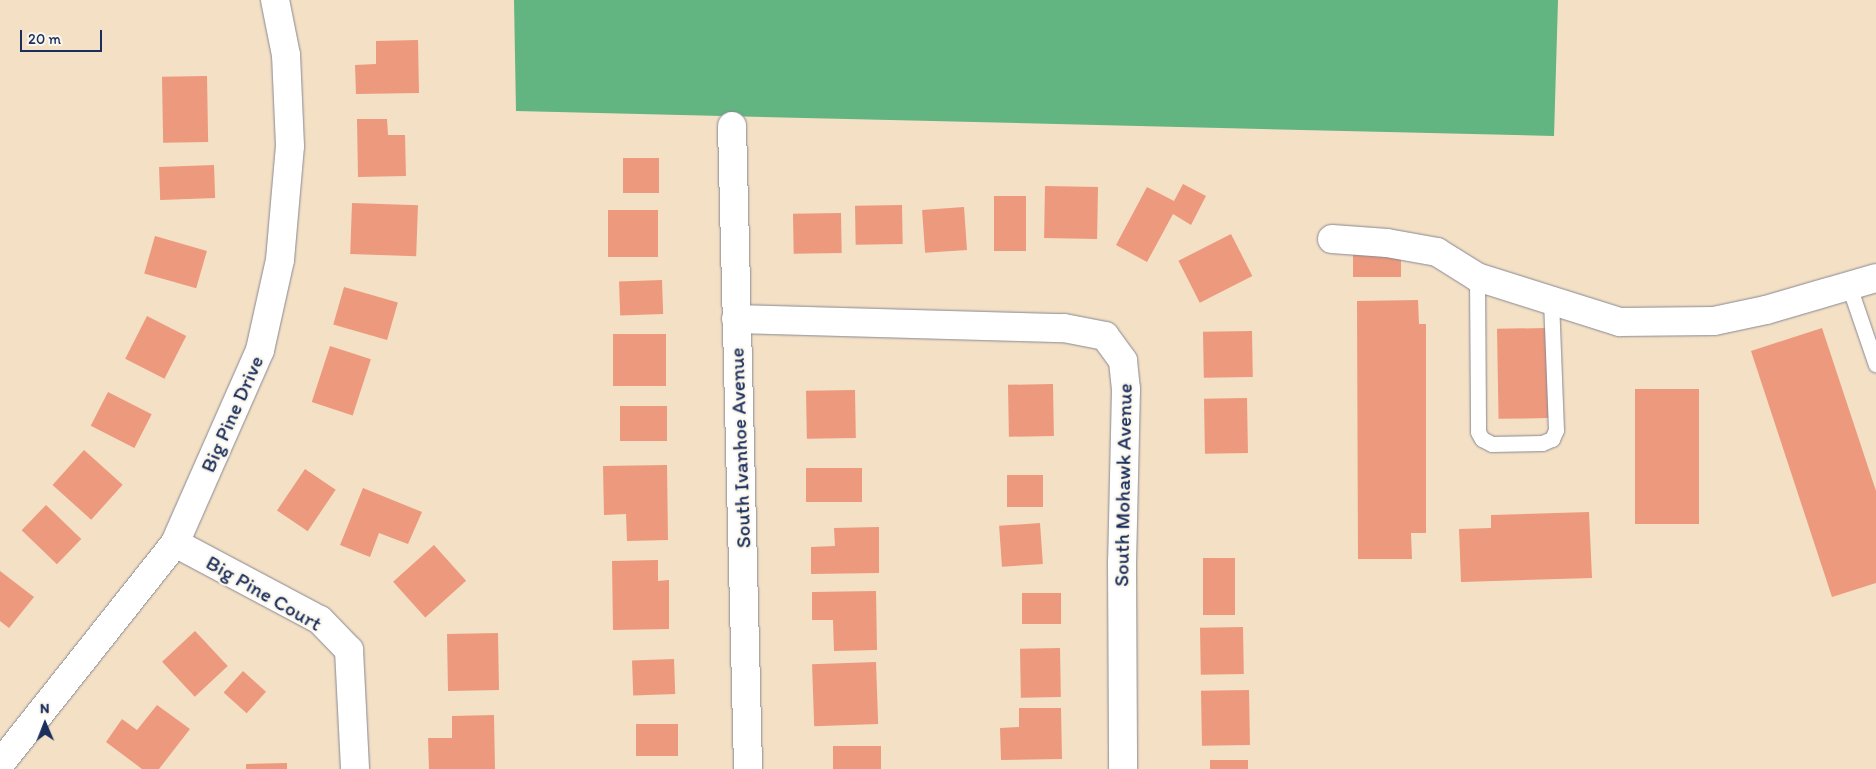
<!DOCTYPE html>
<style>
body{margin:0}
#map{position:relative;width:1876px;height:769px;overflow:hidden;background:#f4e0c5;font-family:Itim,sans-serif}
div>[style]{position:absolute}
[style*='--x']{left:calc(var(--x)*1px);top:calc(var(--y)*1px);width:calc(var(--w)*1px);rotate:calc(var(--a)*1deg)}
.forest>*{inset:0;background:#62b481}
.building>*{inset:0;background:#ec997d;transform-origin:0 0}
.roads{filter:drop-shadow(0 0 1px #888892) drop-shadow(0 0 1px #888892)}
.service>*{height:15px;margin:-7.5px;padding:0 7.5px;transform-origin:7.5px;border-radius:7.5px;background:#fff}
.minor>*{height:28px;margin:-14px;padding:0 14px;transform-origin:14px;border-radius:14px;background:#fff}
span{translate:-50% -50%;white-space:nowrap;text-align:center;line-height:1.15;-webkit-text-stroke:4.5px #fbf7ec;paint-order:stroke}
.street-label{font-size:21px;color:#1b2f5e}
.north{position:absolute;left:20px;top:699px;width:50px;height:50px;-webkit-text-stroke:4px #fbf7ec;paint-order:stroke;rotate:359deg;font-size:14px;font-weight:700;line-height:20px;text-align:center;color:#1b2f5e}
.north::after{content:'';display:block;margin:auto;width:18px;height:22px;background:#1b2f5e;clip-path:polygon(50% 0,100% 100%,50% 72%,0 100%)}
.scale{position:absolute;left:20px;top:30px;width:82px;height:22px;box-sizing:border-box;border:2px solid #1b2f5e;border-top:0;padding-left:6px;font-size:15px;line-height:18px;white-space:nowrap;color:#1b2f5e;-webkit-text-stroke:4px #fbf7ec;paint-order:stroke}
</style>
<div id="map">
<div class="forest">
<i style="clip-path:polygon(514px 0,1558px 0,1554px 136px,516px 111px)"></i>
</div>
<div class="building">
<i style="clip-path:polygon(418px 40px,419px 93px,356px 94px,355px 65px,376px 64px,376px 41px)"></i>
<i style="left:207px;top:76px;width:66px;height:45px;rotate:89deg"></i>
<i style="clip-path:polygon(357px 119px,387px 119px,388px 135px,405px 135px,406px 176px,358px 177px)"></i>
<i style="left:623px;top:158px;width:36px;height:35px"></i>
<i style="left:214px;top:165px;width:33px;height:55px;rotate:88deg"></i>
<i style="clip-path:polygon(1183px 184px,1206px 196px,1191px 225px,1173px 214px,1147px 262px,1116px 245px,1147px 187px,1174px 201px)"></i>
<i style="left:1045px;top:186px;width:53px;height:52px;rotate:1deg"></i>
<i style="left:994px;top:196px;width:32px;height:55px"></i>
<i style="left:352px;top:203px;width:66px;height:51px;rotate:2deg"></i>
<i style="left:902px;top:205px;width:39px;height:47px;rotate:89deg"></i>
<i style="left:964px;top:207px;width:43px;height:42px;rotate:86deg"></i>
<i style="left:658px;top:210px;width:47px;height:50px;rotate:90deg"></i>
<i style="left:841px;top:213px;width:40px;height:48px;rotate:89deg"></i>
<i style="left:1231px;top:234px;width:47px;height:59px;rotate:63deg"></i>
<i style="left:155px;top:236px;width:54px;height:39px;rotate:16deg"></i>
<i style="left:1401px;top:252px;width:25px;height:48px;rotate:90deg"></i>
<i style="left:662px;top:280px;width:34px;height:43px;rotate:88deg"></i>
<i style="left:344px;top:287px;width:56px;height:39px;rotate:16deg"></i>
<i style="clip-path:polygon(1418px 300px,1419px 324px,1426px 324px,1426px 533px,1411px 533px,1412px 559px,1358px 559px,1357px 301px)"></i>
<i style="left:147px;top:316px;width:44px;height:48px;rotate:27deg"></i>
<i style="left:1547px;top:328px;width:90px;height:50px;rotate:89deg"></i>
<i style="clip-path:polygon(1822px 328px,1876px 491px,1876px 583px,1832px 597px,1751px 351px)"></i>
<i style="left:1252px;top:331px;width:46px;height:49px;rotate:89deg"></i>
<i style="left:613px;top:334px;width:53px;height:52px"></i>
<i style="left:330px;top:346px;width:43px;height:59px;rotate:18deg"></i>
<i style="left:1053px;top:384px;width:52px;height:45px;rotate:89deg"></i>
<i style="left:1635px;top:389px;width:64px;height:135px"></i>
<i style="left:855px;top:390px;width:48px;height:49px;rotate:89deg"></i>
<i style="left:108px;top:392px;width:49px;height:38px;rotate:27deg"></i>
<i style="left:1247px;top:398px;width:55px;height:43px;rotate:89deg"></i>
<i style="left:667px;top:406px;width:35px;height:47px;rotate:90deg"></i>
<i style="left:84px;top:450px;width:52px;height:47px;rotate:42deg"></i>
<i style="clip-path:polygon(667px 465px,668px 540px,627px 541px,626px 514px,604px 515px,603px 466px)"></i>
<i style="left:862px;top:468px;width:34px;height:56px;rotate:90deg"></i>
<i style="left:305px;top:469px;width:37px;height:50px;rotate:34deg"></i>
<i style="left:1043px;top:475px;width:32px;height:36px;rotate:90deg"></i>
<i style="clip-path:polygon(363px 488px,422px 512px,408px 544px,379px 533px,370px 557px,340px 545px)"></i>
<i style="left:46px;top:505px;width:49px;height:35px;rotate:44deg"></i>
<i style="clip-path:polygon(1589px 512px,1592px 578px,1461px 582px,1459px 529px,1491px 528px,1491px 515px)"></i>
<i style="left:1040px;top:523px;width:41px;height:41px;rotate:86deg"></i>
<i style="clip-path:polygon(879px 527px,879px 573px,811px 574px,811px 547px,835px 546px,834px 528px)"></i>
<i style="left:434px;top:545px;width:48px;height:55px;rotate:48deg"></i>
<i style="left:1203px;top:558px;width:32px;height:57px"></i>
<i style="clip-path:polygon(658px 560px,658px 581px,669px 580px,669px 629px,613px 630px,612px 561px)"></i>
<i style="clip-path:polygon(0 571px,34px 597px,9px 628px,0 621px)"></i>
<i style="clip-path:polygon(876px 591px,877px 650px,834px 651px,833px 620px,812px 620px,812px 592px)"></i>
<i style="left:1022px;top:593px;width:39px;height:31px"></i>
<i style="left:1243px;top:627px;width:47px;height:43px;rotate:89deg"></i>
<i style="left:195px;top:631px;width:48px;height:45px;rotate:47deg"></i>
<i style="left:498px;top:633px;width:57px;height:51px;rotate:89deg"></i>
<i style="left:1060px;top:648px;width:49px;height:40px;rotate:89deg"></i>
<i style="left:674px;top:659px;width:35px;height:42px;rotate:88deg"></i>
<i style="left:876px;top:662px;width:62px;height:64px;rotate:88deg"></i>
<i style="left:243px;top:671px;width:31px;height:29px;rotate:42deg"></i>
<i style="left:1249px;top:690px;width:55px;height:48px;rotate:89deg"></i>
<i style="clip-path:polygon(157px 705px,190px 729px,159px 769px,142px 769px,106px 742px,122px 719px,137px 730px)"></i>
<i style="clip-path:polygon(1019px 708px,1061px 708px,1062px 759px,1001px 760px,1000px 728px,1019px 727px)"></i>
<i style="clip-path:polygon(494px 715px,495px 769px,429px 769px,428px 738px,452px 738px,452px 716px)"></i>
<i style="left:636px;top:724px;width:42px;height:32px"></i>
<i style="left:881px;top:746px;width:23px;height:48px;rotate:90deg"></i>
<i style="left:1248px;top:760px;width:9px;height:38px;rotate:90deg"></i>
<i style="clip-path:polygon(287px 763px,287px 769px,246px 769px,246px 764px)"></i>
</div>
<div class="roads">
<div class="service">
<i style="--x:1477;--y:277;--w:155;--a:89.6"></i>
<i style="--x:1478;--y:432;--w:8;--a:60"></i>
<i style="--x:1482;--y:439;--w:11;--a:27"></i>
<i style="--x:1492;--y:444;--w:50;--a:-1.1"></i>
<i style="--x:1542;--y:443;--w:11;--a:-22"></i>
<i style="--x:1552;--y:439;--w:10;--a:-66"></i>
<i style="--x:1556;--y:430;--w:128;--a:-92.2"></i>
<i style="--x:1849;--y:286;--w:83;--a:71.1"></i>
</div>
<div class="minor">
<i style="--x:732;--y:126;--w:643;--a:88.57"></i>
<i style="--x:1332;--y:239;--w:55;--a:4.2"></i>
<i style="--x:1387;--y:243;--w:51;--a:10.2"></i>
<i style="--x:1437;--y:252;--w:47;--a:32"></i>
<i style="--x:1477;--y:277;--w:150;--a:17.5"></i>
<i style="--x:1620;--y:322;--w:94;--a:-0.6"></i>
<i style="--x:1714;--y:321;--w:53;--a:-11.9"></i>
<i style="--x:1766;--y:310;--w:115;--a:-16.2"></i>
<i style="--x:736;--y:319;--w:328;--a:1.6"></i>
<i style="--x:1064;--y:328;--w:42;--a:11"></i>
<i style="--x:1105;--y:336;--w:31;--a:54"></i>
<i style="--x:1123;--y:361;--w:28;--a:84"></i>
<i style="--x:1126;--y:389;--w:173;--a:91.3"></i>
<i style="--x:1122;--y:562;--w:207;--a:89.7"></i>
<i style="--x:175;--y:543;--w:164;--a:28"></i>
<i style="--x:320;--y:620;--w:42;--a:46"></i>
<i style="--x:349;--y:650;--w:119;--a:87.1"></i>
<i style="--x:0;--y:764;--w:282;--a:-51.6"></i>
<i style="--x:175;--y:543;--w:211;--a:-66.2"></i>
<i style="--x:260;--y:350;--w:92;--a:-77.5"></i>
<i style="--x:280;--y:260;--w:114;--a:-85"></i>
<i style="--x:290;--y:146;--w:91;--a:-92.5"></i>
<i style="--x:286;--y:55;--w:56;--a:-101.3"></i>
</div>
</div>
<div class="street-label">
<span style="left:232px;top:414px;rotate:-66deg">Big Pine Drive</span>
<span style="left:740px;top:448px;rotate:-92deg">South Ivanhoe Avenue</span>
<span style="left:1123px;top:485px;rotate:-89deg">South Mohawk Avenue</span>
<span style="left:264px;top:593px;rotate:30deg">Big Pine Court</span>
</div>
<div class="north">N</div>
<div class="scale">20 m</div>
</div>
